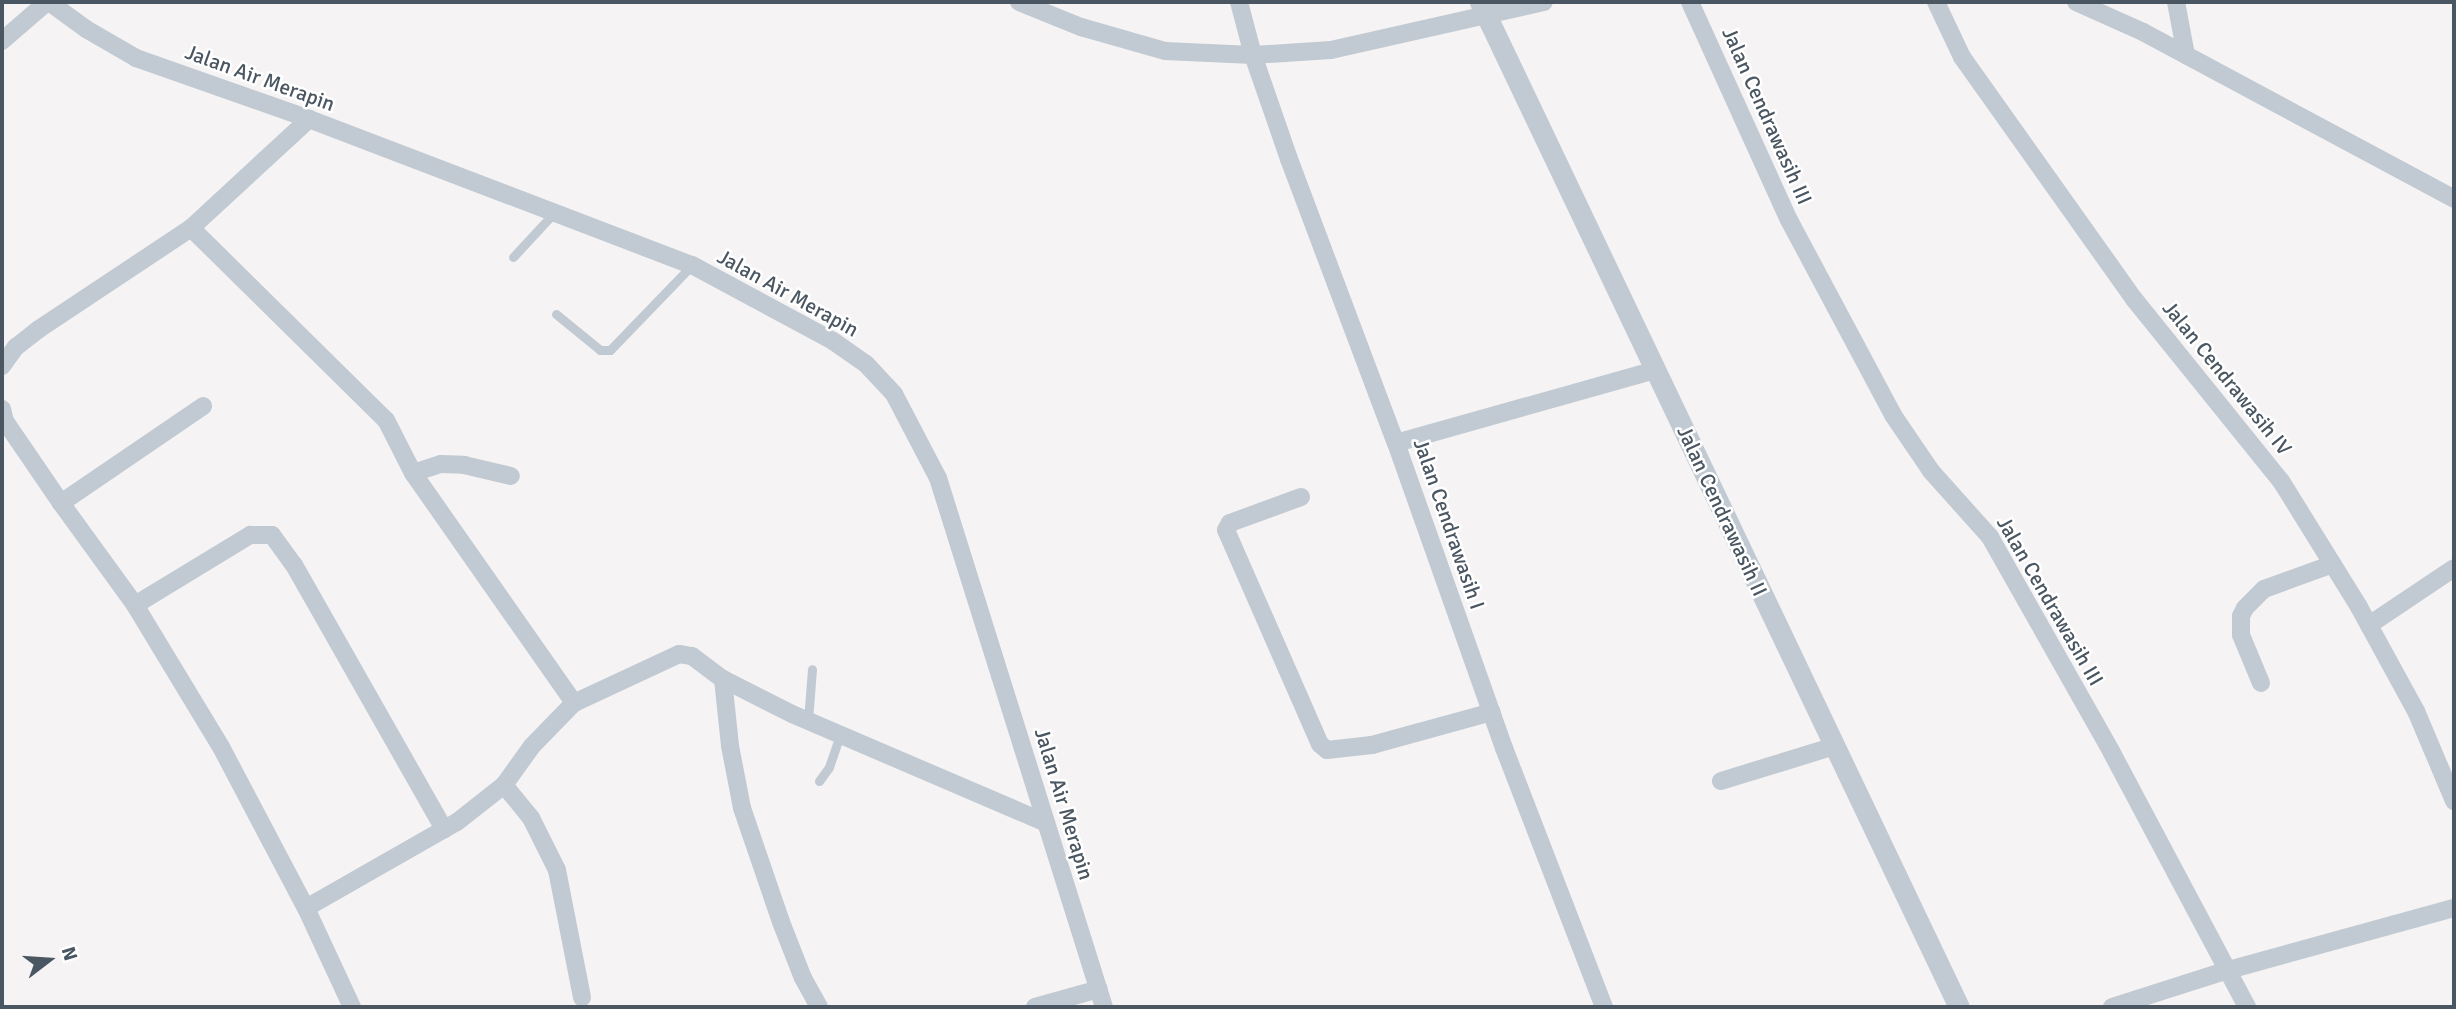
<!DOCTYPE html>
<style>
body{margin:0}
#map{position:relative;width:2456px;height:1009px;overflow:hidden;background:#f5f3f3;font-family:Signika,sans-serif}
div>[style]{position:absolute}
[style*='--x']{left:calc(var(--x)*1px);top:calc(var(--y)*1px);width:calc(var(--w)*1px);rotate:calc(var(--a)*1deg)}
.service>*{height:9px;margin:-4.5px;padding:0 4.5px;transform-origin:4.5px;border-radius:4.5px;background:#c1cad2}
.minor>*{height:18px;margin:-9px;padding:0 9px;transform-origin:9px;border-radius:9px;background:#c1cad2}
.tertiary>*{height:21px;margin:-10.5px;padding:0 10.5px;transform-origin:10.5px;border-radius:10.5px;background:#c1cad2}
span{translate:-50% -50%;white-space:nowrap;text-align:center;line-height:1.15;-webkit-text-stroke:5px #fff;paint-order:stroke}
.street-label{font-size:21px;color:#4a5661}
.frame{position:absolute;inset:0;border:4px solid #4a5661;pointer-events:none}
.north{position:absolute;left:14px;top:925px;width:70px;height:70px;-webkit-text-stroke:5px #fff;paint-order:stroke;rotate:73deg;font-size:19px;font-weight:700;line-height:28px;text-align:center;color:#4a5661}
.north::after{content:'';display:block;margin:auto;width:24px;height:32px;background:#4a5661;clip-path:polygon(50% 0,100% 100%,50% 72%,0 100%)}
</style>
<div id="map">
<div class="service">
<i style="--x:513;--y:257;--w:59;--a:-47.1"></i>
<i style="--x:556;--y:314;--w:57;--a:39.3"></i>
<i style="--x:600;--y:350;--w:10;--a:0"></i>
<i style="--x:610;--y:350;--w:118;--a:-46"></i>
<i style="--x:808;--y:721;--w:52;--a:-85.6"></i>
<i style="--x:819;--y:781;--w:17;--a:-54"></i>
<i style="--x:829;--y:767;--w:34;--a:-71"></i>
</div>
<div class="minor">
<i style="--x:49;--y:2;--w:46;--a:36.1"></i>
<i style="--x:86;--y:29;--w:58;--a:30.1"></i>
<i style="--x:136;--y:58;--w:183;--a:19.4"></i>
<i style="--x:309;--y:119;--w:410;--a:20.9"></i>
<i style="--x:692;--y:265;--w:160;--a:28.3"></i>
<i style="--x:833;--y:341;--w:40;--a:34.9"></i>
<i style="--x:866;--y:364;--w:41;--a:47"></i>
<i style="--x:894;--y:394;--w:95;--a:62.4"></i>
<i style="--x:938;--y:478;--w:554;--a:72.58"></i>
<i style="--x:1019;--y:2;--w:67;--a:22"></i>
<i style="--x:1081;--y:27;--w:87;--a:15.9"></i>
<i style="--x:1165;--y:51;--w:88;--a:2.6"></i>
<i style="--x:1253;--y:55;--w:78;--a:-3.7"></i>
<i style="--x:1331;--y:50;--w:218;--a:-12.7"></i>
<i style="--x:1239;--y:2;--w:55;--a:75.2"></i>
<i style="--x:1253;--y:55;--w:110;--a:70.9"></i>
<i style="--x:1289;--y:159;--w:303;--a:69.4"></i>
<i style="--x:1396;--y:443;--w:324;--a:70.5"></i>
<i style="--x:1504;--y:748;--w:278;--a:68.9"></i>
<i style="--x:1690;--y:2;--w:239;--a:65.6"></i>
<i style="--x:1789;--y:220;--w:221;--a:61.9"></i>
<i style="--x:1893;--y:415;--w:68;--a:55.8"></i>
<i style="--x:1931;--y:471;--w:89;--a:48.2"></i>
<i style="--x:1990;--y:537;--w:248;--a:60.5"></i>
<i style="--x:2112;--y:753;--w:288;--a:62"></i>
<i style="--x:1936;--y:2;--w:61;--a:64.7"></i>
<i style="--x:1962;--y:57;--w:297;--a:54.6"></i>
<i style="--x:2134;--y:299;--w:234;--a:51.1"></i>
<i style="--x:2281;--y:481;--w:148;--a:58.2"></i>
<i style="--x:2359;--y:607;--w:119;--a:61.3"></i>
<i style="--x:2416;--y:711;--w:98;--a:67.1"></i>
<i style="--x:2076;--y:2;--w:73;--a:24.1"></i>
<i style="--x:2143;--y:32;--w:353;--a:28.2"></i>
<i style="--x:2176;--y:2;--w:54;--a:79.3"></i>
<i style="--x:2;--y:41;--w:60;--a:-40.9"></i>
<i style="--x:191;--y:228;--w:274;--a:44.6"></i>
<i style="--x:386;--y:420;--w:59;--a:63"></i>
<i style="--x:413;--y:473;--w:281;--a:55"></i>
<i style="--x:2;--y:366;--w:24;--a:-54"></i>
<i style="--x:16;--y:347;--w:29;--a:-38"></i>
<i style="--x:39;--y:329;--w:182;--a:-33.6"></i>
<i style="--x:191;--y:228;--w:161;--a:-42.7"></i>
<i style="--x:2;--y:409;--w:12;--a:76"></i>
<i style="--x:5;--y:421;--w:99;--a:55.7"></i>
<i style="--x:61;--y:503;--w:126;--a:54"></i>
<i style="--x:135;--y:605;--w:166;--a:58.8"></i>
<i style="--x:221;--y:747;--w:182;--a:62.2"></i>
<i style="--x:306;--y:908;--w:109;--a:65.1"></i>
<i style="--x:1396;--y:443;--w:269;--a:-15.7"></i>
<i style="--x:413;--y:473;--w:29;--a:-18"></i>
<i style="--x:441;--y:464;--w:23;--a:2"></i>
<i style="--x:464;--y:465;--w:48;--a:13.2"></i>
<i style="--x:1301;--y:497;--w:76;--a:159.9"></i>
<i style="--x:1230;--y:523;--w:8;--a:120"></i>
<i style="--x:1226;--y:530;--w:234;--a:66.3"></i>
<i style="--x:1320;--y:744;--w:9;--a:41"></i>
<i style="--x:1327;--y:750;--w:45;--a:-6.3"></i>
<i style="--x:1372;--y:745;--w:124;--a:-15.4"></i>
<i style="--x:61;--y:503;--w:172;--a:-34.3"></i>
<i style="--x:135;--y:605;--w:135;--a:-31.3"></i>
<i style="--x:250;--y:535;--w:22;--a:0"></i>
<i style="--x:272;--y:535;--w:37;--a:54"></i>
<i style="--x:294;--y:565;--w:304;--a:60.4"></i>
<i style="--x:2369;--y:625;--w:102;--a:-33.8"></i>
<i style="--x:723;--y:679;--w:67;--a:84"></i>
<i style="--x:730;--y:746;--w:63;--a:79"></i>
<i style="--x:742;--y:808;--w:120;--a:71.1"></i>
<i style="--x:781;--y:922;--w:60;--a:68.6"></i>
<i style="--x:803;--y:978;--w:33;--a:61"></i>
<i style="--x:2261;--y:683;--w:52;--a:-112.6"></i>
<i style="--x:2241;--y:635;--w:19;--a:-90"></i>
<i style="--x:2241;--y:616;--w:9;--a:-63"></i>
<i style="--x:2245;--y:608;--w:27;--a:-45"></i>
<i style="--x:2264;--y:589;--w:73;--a:-19.9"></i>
<i style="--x:1721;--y:781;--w:119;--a:-17.1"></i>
<i style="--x:504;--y:785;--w:43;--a:50.7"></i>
<i style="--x:531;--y:818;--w:58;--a:63.4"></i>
<i style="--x:557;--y:870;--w:130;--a:78.9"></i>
<i style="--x:306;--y:908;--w:174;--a:-29.7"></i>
<i style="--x:457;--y:822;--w:60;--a:-38.2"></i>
<i style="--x:504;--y:785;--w:48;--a:-54.3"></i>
<i style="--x:532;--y:746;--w:60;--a:-45.7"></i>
<i style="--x:574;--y:703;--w:116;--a:-25"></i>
<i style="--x:679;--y:654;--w:13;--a:9"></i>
<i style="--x:692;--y:656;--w:39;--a:37"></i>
<i style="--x:723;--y:679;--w:77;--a:26.9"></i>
<i style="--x:792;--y:714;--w:274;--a:23.2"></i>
<i style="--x:1035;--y:1007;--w:66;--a:-15.7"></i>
<i style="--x:2112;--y:1007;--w:119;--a:-17.7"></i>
<i style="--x:2225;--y:971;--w:238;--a:-15.4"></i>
</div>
<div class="tertiary">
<i style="--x:1480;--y:2;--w:1113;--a:64.52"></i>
</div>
<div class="street-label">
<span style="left:260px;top:78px;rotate:20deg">Jalan Air Merapin</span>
<span style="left:1767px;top:116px;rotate:66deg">Jalan Cendrawasih III</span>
<span style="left:788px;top:293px;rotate:29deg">Jalan Air Merapin</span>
<span style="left:2227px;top:378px;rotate:51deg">Jalan Cendrawasih IV</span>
<span style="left:1722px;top:511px;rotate:65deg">Jalan Cendrawasih II</span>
<span style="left:1449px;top:524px;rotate:71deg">Jalan Cendrawasih I</span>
<span style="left:2050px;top:601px;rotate:60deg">Jalan Cendrawasih III</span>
<span style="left:1064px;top:804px;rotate:73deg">Jalan Air Merapin</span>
</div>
<div class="frame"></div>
<div class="north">N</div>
</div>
